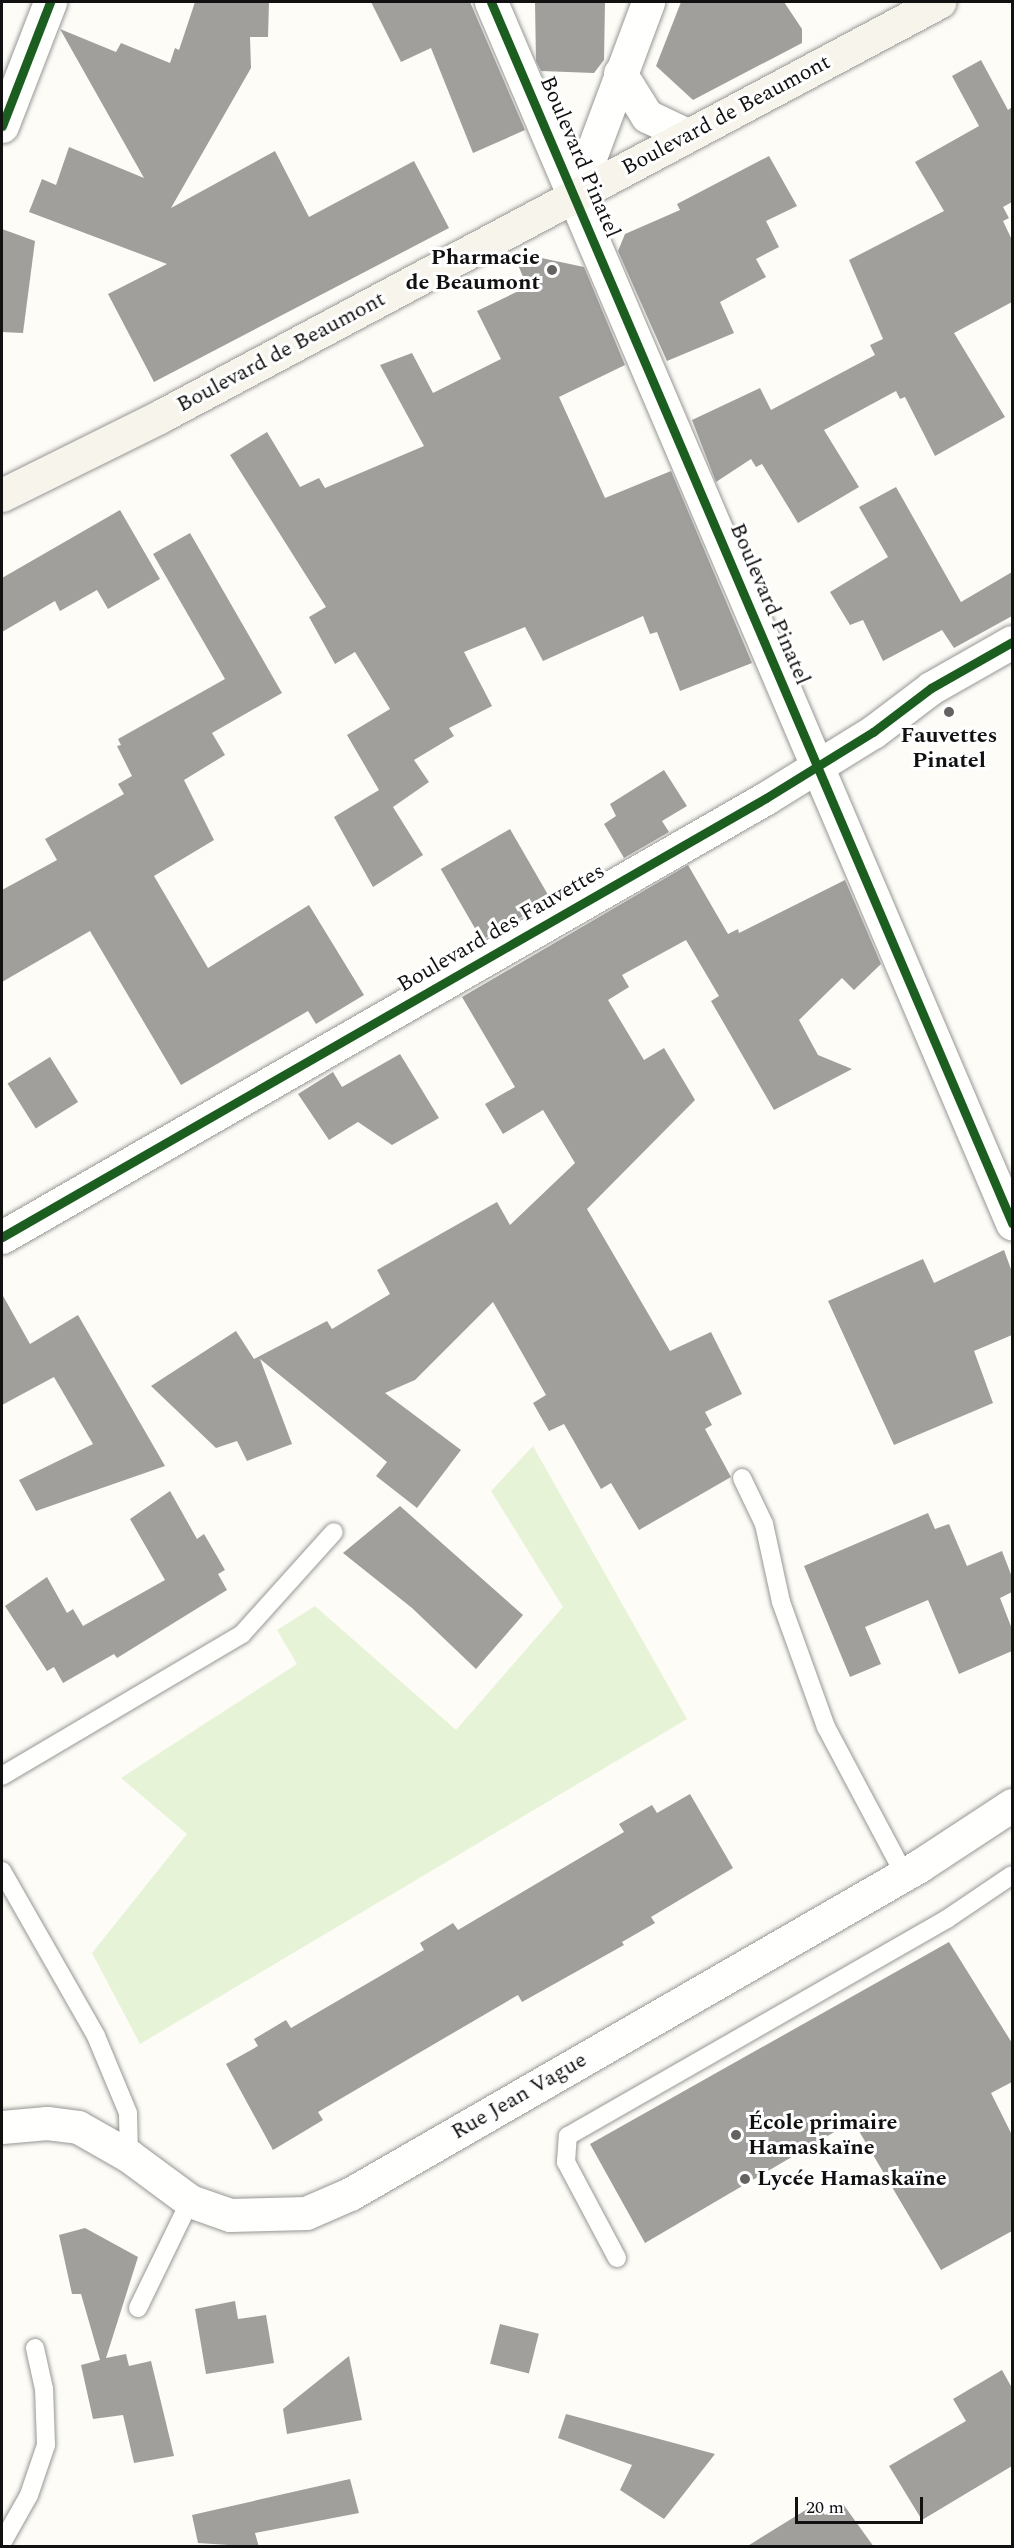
<!DOCTYPE html>
<meta charset="utf-8">
<style>
body{margin:0}
#map{position:relative;width:1014px;height:2548px;overflow:hidden;background:#fdfcf7;font-family:Spectral,serif}
div>[style]{position:absolute}
[style*='--x']{left:calc(var(--x)*1px);top:calc(var(--y)*1px);width:calc(var(--w)*1px);rotate:calc(var(--a)*1deg)}
.green>*{inset:0;background:#e7f3d7}
.building>*{inset:0;background:#a19f9c;transform-origin:0 0}
.roads{filter:drop-shadow(0 0 2px #979795) drop-shadow(0 0 2px #979795)}
.lane>*{height:18px;margin:-9px;padding:0 9px;transform-origin:9px;border-radius:9px;background:#fffffe}
.street>*{height:33px;margin:-16.5px;padding:0 16.5px;transform-origin:16.5px;border-radius:16.5px;background:#fffffe}
.secondary>*{height:33px;margin:-16.5px;padding:0 16.5px;transform-origin:16.5px;border-radius:16.5px;background:#f6f4eb}
.cycleway>*{height:9px;margin:-4.5px;padding:0 4.5px;transform-origin:4.5px;border-radius:4.5px;background:#1b5e20}
.dots>*{width:16px;height:16px;translate:-50% -50%;box-sizing:border-box;border:3px solid #fff;border-radius:50%}
span{translate:-50% -50%;white-space:nowrap;text-align:center;line-height:1.15;-webkit-text-stroke:6px #fff;paint-order:stroke}
.street-label{font-size:22px;color:#111}
.poi-label{font-size:22px;color:#111;font-weight:700}
.right{translate:-100% -50%;text-align:right}
.left{translate:0 -50%;text-align:left}
.frame{position:absolute;inset:0;border:3px solid #111;pointer-events:none}
.scale{position:absolute;left:795px;top:2497px;width:128px;height:27px;box-sizing:border-box;border:3px solid #111;border-top:0;padding-left:8px;font-size:18px;line-height:21px;white-space:nowrap;color:#111;-webkit-text-stroke:4px #fff;paint-order:stroke}
</style>
<div id="map">
<div class="green">
<i style="clip-path:polygon(533px 1446px,687px 1719px,140px 2044px,92px 1953px,187px 1834px,121px 1778px,297px 1664px,277px 1630px,315px 1606px,456px 1730px,563px 1607px,491px 1491px)"></i>
</div>
<div class="building">
<i style="clip-path:polygon(195px 2px,269px 2px,268px 37px,250px 37px,251px 68px,171px 208px,275px 151px,309px 217px,414px 161px,449px 228px,154px 382px,108px 294px,167px 264px,29px 212px,42px 179px,56px 185px,69px 147px,144px 178px,60px 29px,116px 52px,121px 43px,170px 63px,175px 48px,179px 50px)"></i>
<i style="clip-path:polygon(371px 2px,470px 2px,525px 130px,473px 153px,431px 48px,401px 62px)"></i>
<i style="clip-path:polygon(535px 2px,605px 2px,604px 60px,594px 73px,541px 71px,536px 61px)"></i>
<i style="clip-path:polygon(681px 2px,784px 2px,802px 29px,802px 43px,693px 100px,656px 66px)"></i>
<i style="clip-path:polygon(981px 60px,1008px 110px,1012px 107px,1012px 202px,1003px 207px,1009px 218px,1003px 221px,1012px 240px,1012px 302px,954px 333px,1005px 417px,935px 456px,905px 397px,900px 399px,896px 391px,824px 430px,859px 487px,798px 523px,762px 464px,756px 467px,751px 459px,716px 482px,692px 420px,760px 388px,771px 410px,875px 355px,870px 345px,883px 339px,849px 260px,944px 211px,915px 162px,979px 126px,952px 76px)"></i>
<i style="clip-path:polygon(769px 156px,797px 206px,766px 221px,779px 247px,756px 259px,766px 277px,720px 302px,734px 333px,667px 361px,618px 251px,625px 234px,680px 210px,677px 204px)"></i>
<i style="clip-path:polygon(2px 229px,35px 241px,23px 333px,2px 332px)"></i>
<i style="clip-path:polygon(513px 252px,584px 267px,625px 365px,559px 397px,605px 498px,671px 471px,752px 663px,680px 691px,657px 632px,650px 634px,643px 616px,543px 661px,525px 627px,464px 652px,492px 706px,449px 728px,454px 736px,414px 760px,429px 782px,393px 807px,423px 855px,373px 887px,334px 817px,379px 790px,347px 735px,390px 709px,355px 652px,335px 664px,309px 617px,326px 607px,230px 455px,267px 432px,300px 487px,319px 478px,325px 488px,424px 446px,380px 365px,412px 353px,433px 393px,501px 359px,477px 311px,527px 287px)"></i>
<i style="clip-path:polygon(896px 487px,961px 602px,1012px 572px,1012px 616px,954px 648px,942px 630px,883px 661px,863px 620px,850px 625px,830px 592px,888px 557px,859px 507px)"></i>
<i style="clip-path:polygon(120px 510px,160px 579px,108px 609px,97px 590px,60px 611px,55px 601px,2px 632px,2px 578px)"></i>
<i style="clip-path:polygon(190px 533px,282px 693px,212px 733px,225px 755px,184px 780px,214px 840px,154px 876px,208px 968px,309px 905px,364px 995px,316px 1024px,308px 1011px,181px 1085px,90px 931px,2px 982px,2px 890px,57px 860px,45px 839px,124px 794px,118px 784px,132px 776px,117px 746px,121px 745px,118px 739px,225px 679px,153px 554px)"></i>
<i style="clip-path:polygon(664px 770px,687px 806px,662px 821px,669px 832px,624px 858px,604px 824px,616px 816px,610px 804px)"></i>
<i style="left:510px;top:829px;width:82px;height:80px;rotate:60deg"></i>
<i style="clip-path:polygon(688px 865px,728px 934px,738px 929px,739px 933px,845px 880px,881px 964px,854px 990px,842px 978px,799px 1020px,818px 1055px,852px 1069px,774px 1110px,711px 1001px,719px 996px,686px 940px,622px 975px,629px 987px,608px 1000px,644px 1060px,664px 1048px,695px 1100px,587px 1209px,670px 1351px,711px 1332px,742px 1394px,705px 1412px,712px 1425px,705px 1429px,731px 1477px,639px 1530px,611px 1483px,601px 1489px,564px 1424px,549px 1431px,533px 1403px,546px 1395px,493px 1302px,415px 1380px,385px 1393px,461px 1450px,417px 1508px,376px 1476px,387px 1462px,260px 1359px,292px 1444px,247px 1461px,237px 1441px,216px 1448px,151px 1386px,236px 1331px,254px 1359px,327px 1321px,332px 1329px,390px 1294px,377px 1270px,497px 1202px,510px 1225px,575px 1163px,543px 1110px,503px 1134px,485px 1104px,515px 1087px,462px 997px)"></i>
<i style="clip-path:polygon(400px 1054px,439px 1118px,392px 1145px,358px 1122px,329px 1140px,298px 1094px,333px 1072px,342px 1087px)"></i>
<i style="left:50px;top:1057px;width:53px;height:50px;rotate:58deg"></i>
<i style="clip-path:polygon(1004px 1250px,1012px 1272px,1012px 1335px,974px 1351px,993px 1403px,894px 1445px,828px 1301px,923px 1259px,934px 1283px)"></i>
<i style="clip-path:polygon(2px 1294px,30px 1344px,78px 1315px,165px 1466px,36px 1511px,19px 1480px,93px 1444px,54px 1377px,2px 1405px)"></i>
<i style="clip-path:polygon(170px 1491px,197px 1539px,204px 1534px,225px 1570px,218px 1574px,227px 1590px,117px 1658px,114px 1654px,63px 1683px,54px 1667px,47px 1671px,5px 1606px,47px 1577px,67px 1613px,73px 1609px,83px 1626px,165px 1580px,130px 1519px)"></i>
<i style="clip-path:polygon(400px 1506px,523px 1615px,476px 1669px,412px 1608px,343px 1553px)"></i>
<i style="clip-path:polygon(928px 1513px,935px 1529px,949px 1524px,967px 1566px,1002px 1551px,1012px 1577px,1012px 1592px,1000px 1598px,1012px 1629px,1012px 1651px,959px 1674px,928px 1600px,865px 1627px,881px 1664px,850px 1677px,804px 1566px)"></i>
<i style="clip-path:polygon(690px 1794px,733px 1868px,651px 1917px,655px 1923px,622px 1942px,624px 1945px,522px 2002px,518px 1995px,318px 2112px,323px 2120px,273px 2150px,226px 2064px,258px 2046px,254px 2039px,286px 2020px,291px 2028px,387px 1972px,424px 1950px,420px 1943px,453px 1923px,458px 1930px,624px 1832px,619px 1824px,652px 1805px,657px 1813px)"></i>
<i style="clip-path:polygon(949px 1942px,1012px 2043px,1012px 2082px,991px 2093px,1012px 2135px,1012px 2231px,941px 2270px,853px 2121px,645px 2243px,590px 2144px)"></i>
<i style="clip-path:polygon(85px 2228px,138px 2257px,106px 2358px,126px 2354px,129px 2366px,151px 2361px,174px 2456px,134px 2463px,123px 2415px,93px 2419px,81px 2365px,100px 2360px,81px 2294px,72px 2294px,59px 2235px)"></i>
<i style="clip-path:polygon(235px 2301px,238px 2319px,266px 2315px,274px 2363px,206px 2374px,195px 2309px)"></i>
<i style="left:500px;top:2324px;width:40px;height:41px;rotate:14deg"></i>
<i style="clip-path:polygon(349px 2356px,362px 2420px,287px 2434px,283px 2409px)"></i>
<i style="clip-path:polygon(1002px 2370px,1012px 2388px,1012px 2466px,922px 2520px,889px 2466px,966px 2421px,953px 2399px)"></i>
<i style="clip-path:polygon(566px 2414px,715px 2454px,664px 2519px,620px 2490px,632px 2465px,558px 2438px)"></i>
<i style="clip-path:polygon(350px 2479px,359px 2513px,255px 2533px,259px 2547px,198px 2543px,192px 2515px)"></i>
<i style="clip-path:polygon(817px 2503px,825px 2515px,843px 2504px,874px 2547px,746px 2547px)"></i>
</div>
<div class="roads">
<div class="lane">
<i style="--x:742;--y:1478;--w:51;--a:64.4"></i>
<i style="--x:764;--y:1524;--w:80;--a:77.7"></i>
<i style="--x:781;--y:1602;--w:133;--a:70.2"></i>
<i style="--x:826;--y:1727;--w:166;--a:62"></i>
<i style="--x:2;--y:1776;--w:279;--a:-30.6"></i>
<i style="--x:242;--y:1634;--w:137;--a:-48"></i>
<i style="--x:2;--y:1871;--w:190;--a:60.3"></i>
<i style="--x:96;--y:2036;--w:83;--a:67.4"></i>
<i style="--x:128;--y:2113;--w:43;--a:88.7"></i>
<i style="--x:617;--y:2258;--w:109;--a:-118"></i>
<i style="--x:566;--y:2162;--w:26;--a:-86"></i>
<i style="--x:568;--y:2136;--w:437;--a:-29.8"></i>
<i style="--x:947;--y:1919;--w:78;--a:-34.1"></i>
<i style="--x:138;--y:2308;--w:119;--a:-64.1"></i>
<i style="--x:2;--y:2543;--w:55;--a:-60.6"></i>
<i style="--x:29;--y:2495;--w:53;--a:-71.2"></i>
<i style="--x:46;--y:2445;--w:56;--a:-92"></i>
<i style="--x:44;--y:2389;--w:42;--a:-102.4"></i>
</div>
<div class="street">
<i style="--x:491;--y:2;--w:1328;--a:66.89"></i>
<i style="--x:620;--y:73;--w:51;--a:57.9"></i>
<i style="--x:647;--y:116;--w:44;--a:25.4"></i>
<i style="--x:2;--y:126;--w:133;--a:-68.8"></i>
<i style="--x:576;--y:195;--w:206;--a:-69.5"></i>
<i style="--x:2;--y:1237;--w:881;--a:-29.88"></i>
<i style="--x:766;--y:798;--w:126;--a:-31.7"></i>
<i style="--x:873;--y:732;--w:73;--a:-37.2"></i>
<i style="--x:931;--y:688;--w:93;--a:-29.6"></i>
<i style="--x:2;--y:2127;--w:45;--a:-5.1"></i>
<i style="--x:47;--y:2123;--w:31;--a:7"></i>
<i style="--x:78;--y:2127;--w:59;--a:29.6"></i>
<i style="--x:129;--y:2156;--w:76;--a:36.4"></i>
<i style="--x:190;--y:2201;--w:42;--a:19.3"></i>
<i style="--x:230;--y:2215;--w:76;--a:-1.5"></i>
<i style="--x:306;--y:2213;--w:48;--a:-23.4"></i>
<i style="--x:350;--y:2194;--w:657;--a:-29.96"></i>
<i style="--x:919;--y:1866;--w:111;--a:-33.3"></i>
</div>
<div class="secondary">
<i style="--x:2;--y:495;--w:175;--a:-26.4"></i>
<i style="--x:159;--y:417;--w:884;--a:-28.02"></i>
</div>
</div>
<div class="cycleway">
<i style="--x:491;--y:2;--w:1328;--a:66.89"></i>
<i style="--x:2;--y:126;--w:133;--a:-68.8"></i>
<i style="--x:2;--y:1237;--w:881;--a:-29.88"></i>
<i style="--x:766;--y:798;--w:126;--a:-31.7"></i>
<i style="--x:873;--y:732;--w:73;--a:-37.2"></i>
<i style="--x:931;--y:688;--w:93;--a:-29.6"></i>
</div>
<div class="dots">
<i style="left:552px;top:270px;background:#646362"></i>
<i style="left:949px;top:712px;background:#646362"></i>
<i style="left:736px;top:2135px;background:#646362"></i>
<i style="left:745px;top:2179px;background:#646362"></i>
</div>
<div class="street-label">
<span style="left:726px;top:115px;rotate:-28deg">Boulevard de Beaumont</span>
<span style="left:580px;top:157px;rotate:67deg">Boulevard Pinatel</span>
<span style="left:281px;top:352px;rotate:-28deg">Boulevard de Beaumont</span>
<span style="left:770px;top:604px;rotate:67deg">Boulevard Pinatel</span>
<span style="left:501px;top:928px;rotate:-30deg">Boulevard des Fauvettes</span>
<span style="left:519px;top:2096px;rotate:-30deg">Rue Jean Vague</span>
</div>
<div class="poi-label">
<span class="right" style="left:540px;top:270px">Pharmacie<br>de Beaumont</span>
<span style="left:949px;top:748px">Fauvettes<br>Pinatel</span>
<span class="left" style="left:748px;top:2135px">École primaire<br>Hamaskaïne</span>
<span class="left" style="left:757px;top:2179px">Lycée Hamaskaïne</span>
</div>
<div class="frame"></div>
<div class="scale">20 m</div>
</div>
